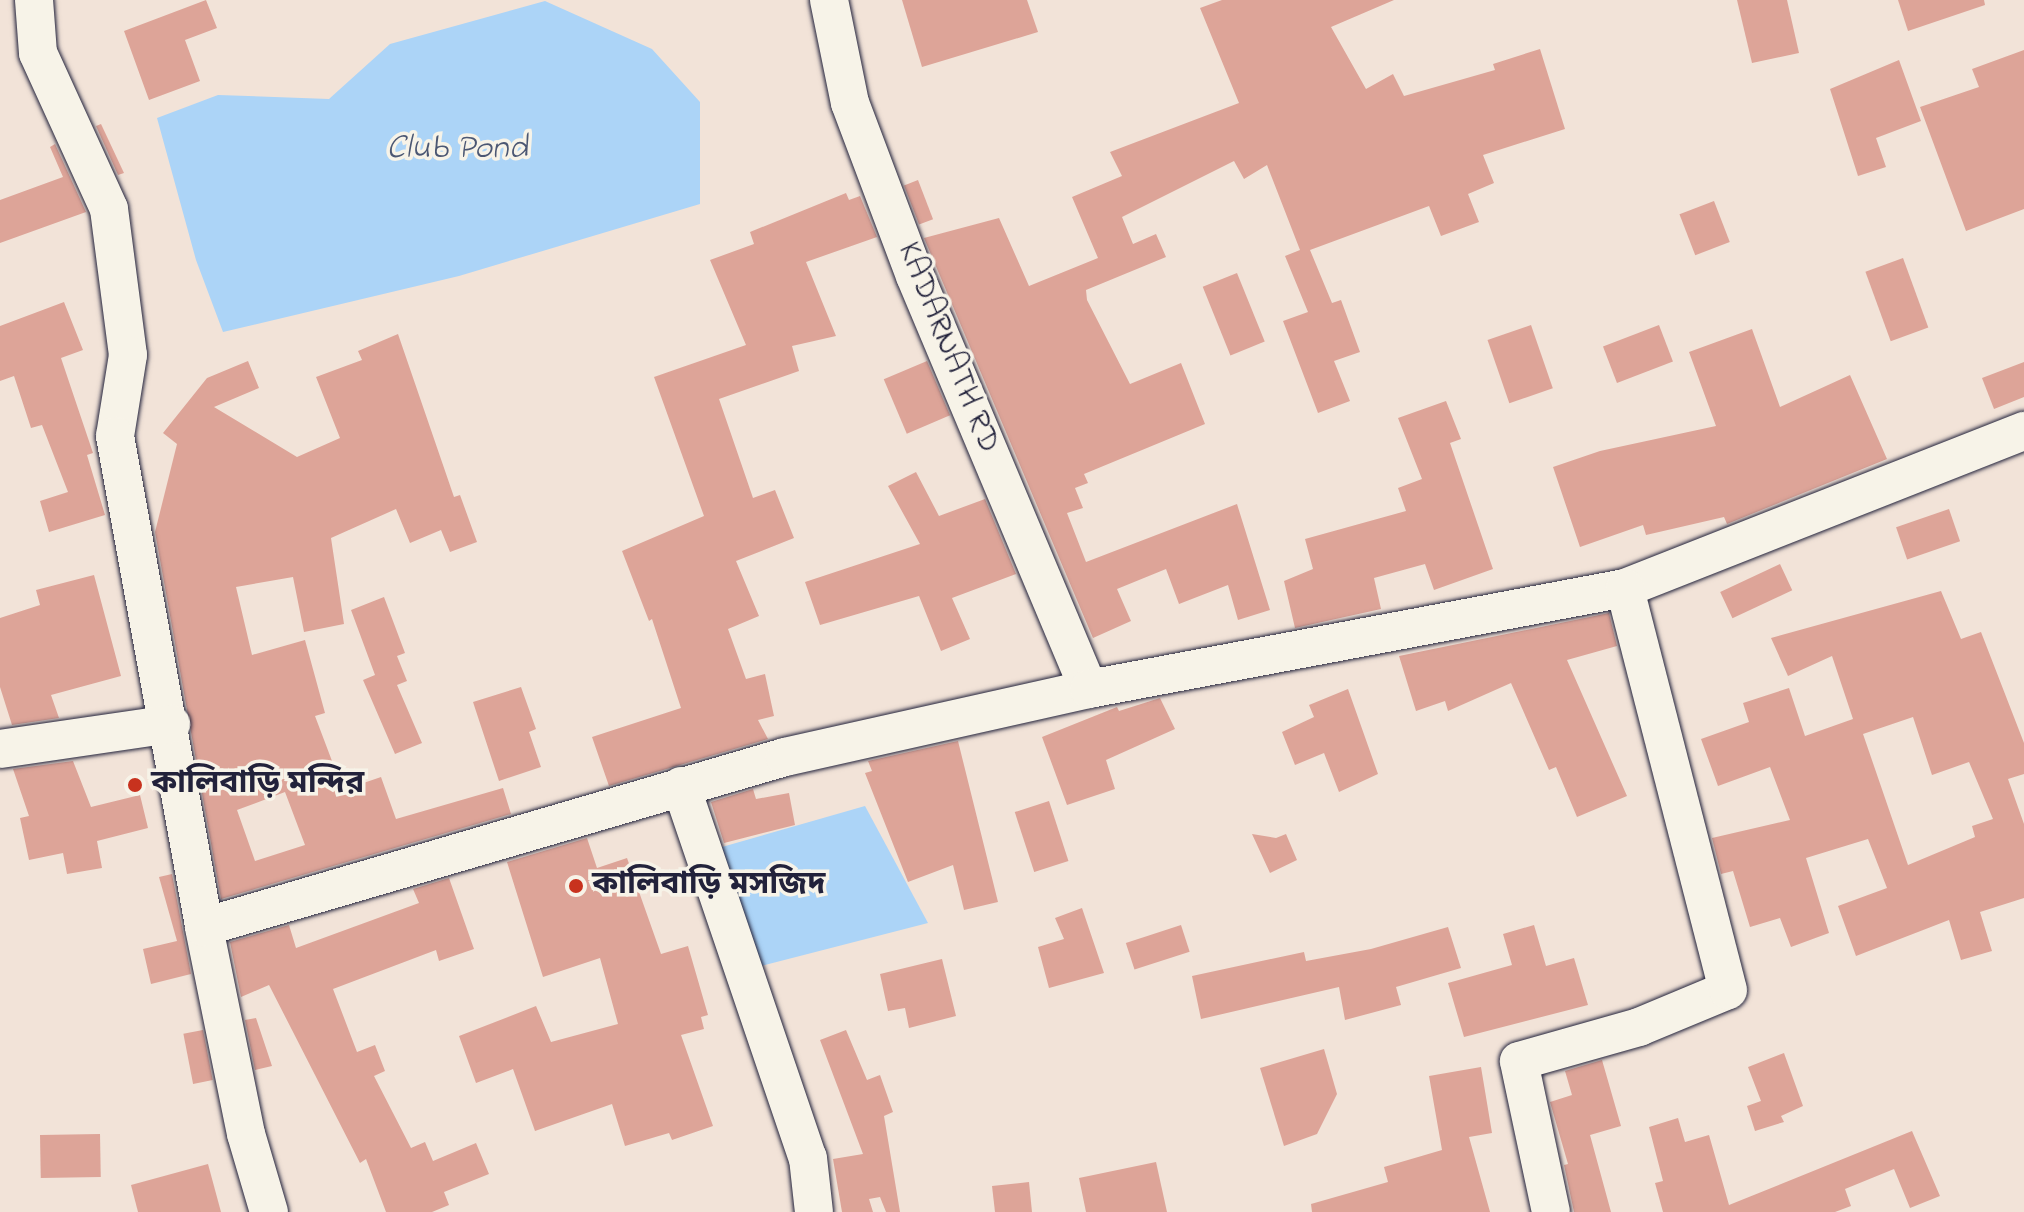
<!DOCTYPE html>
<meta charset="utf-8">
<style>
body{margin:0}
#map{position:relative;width:2024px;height:1212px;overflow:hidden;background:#f2e3d8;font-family:"Indie Flower","Noto Sans Bengali",sans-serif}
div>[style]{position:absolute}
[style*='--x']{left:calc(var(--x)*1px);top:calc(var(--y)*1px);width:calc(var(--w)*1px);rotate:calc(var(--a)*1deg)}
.water>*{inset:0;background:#acd4f7}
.building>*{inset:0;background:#dda498;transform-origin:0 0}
.roads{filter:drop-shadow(0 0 2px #22223b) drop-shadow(0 0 2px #22223b)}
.minor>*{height:38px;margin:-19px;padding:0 19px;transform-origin:19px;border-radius:19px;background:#f7f3e8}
.dots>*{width:22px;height:22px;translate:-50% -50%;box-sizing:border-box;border:4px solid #f7f3e8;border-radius:50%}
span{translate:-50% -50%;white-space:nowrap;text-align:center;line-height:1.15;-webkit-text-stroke:7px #f7f3e8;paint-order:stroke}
.street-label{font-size:32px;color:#22223b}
.poi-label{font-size:32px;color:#22223b;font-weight:700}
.left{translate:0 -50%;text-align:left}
.water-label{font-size:34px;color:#4b5773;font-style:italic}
</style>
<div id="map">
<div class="water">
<i style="clip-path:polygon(545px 1px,652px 49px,700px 102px,700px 204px,459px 276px,223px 332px,196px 260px,157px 118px,218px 95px,329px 99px,390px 44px)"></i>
<i style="clip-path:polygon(865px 806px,928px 923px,757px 967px,722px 847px)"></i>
</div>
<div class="building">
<i style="clip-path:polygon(206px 0,217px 28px,185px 40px,200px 81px,149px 100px,124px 31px)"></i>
<i style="clip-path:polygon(902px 0,1027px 0,1038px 32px,922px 67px)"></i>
<i style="clip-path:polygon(1222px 0,1394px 0,1331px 27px,1366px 89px,1393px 74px,1404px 96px,1495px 70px,1493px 64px,1540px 49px,1565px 129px,1483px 155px,1494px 183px,1468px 194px,1479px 222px,1441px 236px,1429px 206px,1310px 250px,1332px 303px,1341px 300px,1360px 352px,1334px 361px,1350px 401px,1318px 413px,1283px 321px,1308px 312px,1285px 256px,1300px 250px,1267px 165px,1244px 179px,1234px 161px,1122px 217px,1133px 244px,1156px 234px,1166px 257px,1086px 290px,1087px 300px,1130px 384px,1181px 363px,1205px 424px,1084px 474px,1088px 483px,1075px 488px,1083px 508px,1067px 513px,1086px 562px,1237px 504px,1270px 610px,1238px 620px,1228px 585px,1179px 604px,1166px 569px,1117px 589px,1131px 621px,1093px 638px,924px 238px,999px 218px,1029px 286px,1098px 258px,1072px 197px,1122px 176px,1110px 152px,1239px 103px,1200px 8px)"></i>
<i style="clip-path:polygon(1737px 0,1787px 0,1799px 53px,1752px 63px)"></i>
<i style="clip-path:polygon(1898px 0,1984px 0,1985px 5px,1908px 31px)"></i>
<i style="clip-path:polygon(2024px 50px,2024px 209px,1966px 231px,1920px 107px,1979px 87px,1972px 69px)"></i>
<i style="clip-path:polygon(1899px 60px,1921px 121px,1876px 138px,1886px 167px,1858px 176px,1830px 89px)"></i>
<i style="clip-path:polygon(101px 124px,124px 173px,118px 175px,96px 126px)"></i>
<i style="clip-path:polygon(55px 144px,86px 212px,0 243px,0 200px,63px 177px,50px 147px)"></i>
<i style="left:918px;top:180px;width:42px;height:15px;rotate:69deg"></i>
<i style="clip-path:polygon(846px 193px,849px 200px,860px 196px,877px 237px,806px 262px,836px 336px,792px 346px,799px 371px,719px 399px,753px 498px,775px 490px,794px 538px,736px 561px,759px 616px,728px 629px,746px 679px,765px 674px,774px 716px,758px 720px,768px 739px,609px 786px,592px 737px,681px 708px,652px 619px,649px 621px,622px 551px,704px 516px,654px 377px,746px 345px,710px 260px,754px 244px,750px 232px)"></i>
<i style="left:1714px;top:201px;width:44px;height:37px;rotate:69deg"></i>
<i style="left:1903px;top:258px;width:74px;height:40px;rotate:70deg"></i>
<i style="left:1237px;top:273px;width:74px;height:37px;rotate:68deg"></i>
<i style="clip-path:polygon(64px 302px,83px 350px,61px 358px,93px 453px,87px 455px,105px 515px,49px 532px,40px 501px,68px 492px,42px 425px,31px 428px,14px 376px,0 381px,0 326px)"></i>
<i style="left:1531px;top:325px;width:67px;height:46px;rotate:71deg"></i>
<i style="left:1659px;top:325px;width:39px;height:60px;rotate:69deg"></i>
<i style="clip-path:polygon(1752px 329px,1780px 407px,1850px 375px,1887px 459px,1727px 524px,1724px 517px,1646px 535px,1643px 525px,1580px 547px,1553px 467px,1600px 451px,1716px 426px,1689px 352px)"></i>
<i style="clip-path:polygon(evenodd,398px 334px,454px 497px,460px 495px,477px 542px,450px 552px,441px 530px,410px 543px,396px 509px,331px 538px,344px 624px,304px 632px,293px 577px,236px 587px,252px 655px,305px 640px,325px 713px,315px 716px,343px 790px,381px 777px,396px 819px,503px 788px,511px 814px,221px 899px,155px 532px,177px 444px,163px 433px,207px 378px,248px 361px,259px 388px,214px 407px,297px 457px,340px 438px,316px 377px,362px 360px,358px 351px,398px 334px,285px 792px,305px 845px,255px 861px,237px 810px,285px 792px)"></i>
<i style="left:927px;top:361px;width:59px;height:47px;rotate:67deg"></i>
<i style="clip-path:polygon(2024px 362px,2024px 397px,1994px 409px,1982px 378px)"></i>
<i style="clip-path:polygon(1446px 401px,1461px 439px,1450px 443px,1493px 569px,1434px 590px,1425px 564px,1374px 578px,1381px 609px,1295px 628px,1284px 581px,1313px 569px,1305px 539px,1406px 511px,1398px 488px,1422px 479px,1398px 418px)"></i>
<i style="clip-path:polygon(916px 472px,939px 516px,985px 499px,1016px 574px,952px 598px,970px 639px,941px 651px,919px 596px,820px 625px,805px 582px,920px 544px,888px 486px)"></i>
<i style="left:1949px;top:509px;width:34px;height:56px;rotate:71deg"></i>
<i style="left:1780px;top:564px;width:29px;height:66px;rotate:65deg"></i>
<i style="clip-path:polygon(94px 575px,121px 676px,51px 695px,59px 718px,12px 725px,0 687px,0 618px,40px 605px,36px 590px)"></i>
<i style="clip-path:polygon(evenodd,1941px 591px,1961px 639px,1981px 632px,2024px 743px,2024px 774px,2008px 779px,2024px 824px,2024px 898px,1980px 912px,1992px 951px,1961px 960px,1949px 920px,1856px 956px,1838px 906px,1887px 888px,1868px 839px,1806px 858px,1829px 933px,1791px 947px,1780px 918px,1750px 927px,1733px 871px,1721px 874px,1712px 838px,1790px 820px,1770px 767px,1718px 786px,1701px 739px,1749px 722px,1743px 703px,1789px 688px,1805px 736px,1853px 719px,1832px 656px,1788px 676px,1771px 638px,1941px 591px,1913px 717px,1932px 775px,1969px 762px,1993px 819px,1972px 826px,1975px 837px,1908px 865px,1863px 734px,1913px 717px)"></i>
<i style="clip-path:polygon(384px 597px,405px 653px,397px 656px,407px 681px,397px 685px,422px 743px,395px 754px,363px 680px,375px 675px,351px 610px)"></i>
<i style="clip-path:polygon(1609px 613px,1617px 646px,1567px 660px,1627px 796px,1577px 817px,1556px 767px,1549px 770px,1511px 683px,1448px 711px,1445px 701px,1416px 711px,1399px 656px)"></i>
<i style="clip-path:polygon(521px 687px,536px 729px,529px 732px,541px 767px,499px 781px,473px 702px)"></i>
<i style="clip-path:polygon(1348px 689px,1378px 774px,1339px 792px,1324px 753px,1295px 765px,1282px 732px,1314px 717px,1309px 705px)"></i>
<i style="clip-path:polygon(1160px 698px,1175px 729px,1106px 760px,1115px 789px,1067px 805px,1042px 737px,1117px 707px,1119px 711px)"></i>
<i style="clip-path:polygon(958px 741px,998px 902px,964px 910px,953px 865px,908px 882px,865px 773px,872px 771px,868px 761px)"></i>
<i style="clip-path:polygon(73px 761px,91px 807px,140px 795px,148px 828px,97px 841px,102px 868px,67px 874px,63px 853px,29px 860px,20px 818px,29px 816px,13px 769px)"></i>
<i style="clip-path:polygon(753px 789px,756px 799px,789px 793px,795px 825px,724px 843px,711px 802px)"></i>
<i style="left:1049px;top:801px;width:63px;height:36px;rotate:72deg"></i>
<i style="clip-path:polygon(1252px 834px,1276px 838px,1286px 834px,1297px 860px,1270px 873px)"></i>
<i style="clip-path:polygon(587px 838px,597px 868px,627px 858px,661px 954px,688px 946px,708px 1015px,701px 1017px,704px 1029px,681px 1035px,713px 1126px,672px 1140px,669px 1133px,625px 1146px,612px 1104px,535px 1131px,513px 1069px,476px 1083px,459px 1036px,536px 1006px,551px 1042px,618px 1024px,600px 958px,543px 977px,507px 862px)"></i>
<i style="clip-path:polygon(172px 874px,191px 974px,151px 984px,143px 949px,177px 941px,159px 877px)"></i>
<i style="clip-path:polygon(449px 878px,474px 949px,439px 961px,436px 950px,333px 989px,357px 1052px,375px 1045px,385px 1071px,374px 1076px,411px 1148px,425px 1142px,433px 1161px,476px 1143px,489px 1174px,444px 1192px,449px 1205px,432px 1212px,386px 1212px,366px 1159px,360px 1163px,269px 985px,241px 997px,230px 942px,289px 925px,296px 948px,419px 903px,413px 889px)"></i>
<i style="clip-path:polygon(1082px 908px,1104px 973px,1049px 988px,1038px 947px,1064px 939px,1055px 918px)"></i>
<i style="left:1181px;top:925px;width:28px;height:58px;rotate:72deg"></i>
<i style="clip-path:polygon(1534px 925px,1546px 966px,1574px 958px,1588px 1005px,1464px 1037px,1448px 983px,1512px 965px,1503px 934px)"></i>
<i style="clip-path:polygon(1448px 927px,1461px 968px,1396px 987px,1401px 1005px,1345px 1020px,1339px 987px,1201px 1019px,1192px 976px,1304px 952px,1306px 961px,1371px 949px)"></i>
<i style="clip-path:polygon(942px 959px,956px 1016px,909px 1028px,905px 1008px,888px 1011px,880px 974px)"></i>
<i style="clip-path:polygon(256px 1018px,272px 1066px,255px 1070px,245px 1020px)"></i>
<i style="left:203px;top:1030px;width:51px;height:20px;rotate:79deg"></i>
<i style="clip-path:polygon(846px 1030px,867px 1080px,880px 1075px,893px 1112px,884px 1116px,900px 1212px,886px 1212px,880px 1197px,869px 1199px,873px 1212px,842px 1212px,833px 1159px,863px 1154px,820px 1040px)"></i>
<i style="clip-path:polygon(1324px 1049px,1337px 1094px,1317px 1134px,1284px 1146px,1260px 1068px)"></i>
<i style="clip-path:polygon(1784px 1053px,1803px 1106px,1781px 1116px,1784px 1122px,1755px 1131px,1747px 1106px,1761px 1101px,1748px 1067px)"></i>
<i style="clip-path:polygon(1602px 1060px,1621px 1126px,1590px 1135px,1611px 1212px,1574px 1212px,1564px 1165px,1568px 1164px,1550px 1102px,1572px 1095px,1565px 1071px)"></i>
<i style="clip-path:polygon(1481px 1067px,1492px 1133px,1469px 1137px,1490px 1212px,1312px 1212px,1311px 1204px,1388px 1182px,1384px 1167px,1442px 1150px,1429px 1076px)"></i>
<i style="clip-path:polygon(1678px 1118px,1685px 1142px,1709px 1135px,1729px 1205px,1912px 1131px,1940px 1196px,1910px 1208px,1894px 1169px,1845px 1189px,1851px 1206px,1835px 1212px,1663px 1212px,1655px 1183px,1663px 1181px,1649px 1127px)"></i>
<i style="left:100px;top:1134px;width:43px;height:60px;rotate:89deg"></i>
<i style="clip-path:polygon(1156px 1162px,1167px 1212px,1086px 1212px,1079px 1178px)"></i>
<i style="clip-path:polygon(208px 1164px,221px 1212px,138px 1212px,131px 1185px)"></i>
<i style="clip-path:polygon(1029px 1182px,1032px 1212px,995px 1212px,992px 1186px)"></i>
</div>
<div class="roads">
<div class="minor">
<i style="--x:34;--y:0;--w:53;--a:85.7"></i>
<i style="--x:38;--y:53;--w:171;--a:65.5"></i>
<i style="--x:109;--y:209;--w:147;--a:82.6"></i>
<i style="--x:128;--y:355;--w:82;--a:99.1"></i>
<i style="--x:115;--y:436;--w:499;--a:79.7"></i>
<i style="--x:829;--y:0;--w:105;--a:78.5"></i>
<i style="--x:850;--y:103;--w:185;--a:69.4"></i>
<i style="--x:915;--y:276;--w:448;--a:67.2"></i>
<i style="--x:0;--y:749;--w:173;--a:-8.3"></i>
<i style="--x:681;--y:786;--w:393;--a:71.2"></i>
<i style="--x:808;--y:1158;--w:54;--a:83.7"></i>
<i style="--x:269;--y:1212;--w:81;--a:-106.4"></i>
<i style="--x:246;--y:1134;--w:211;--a:-101.5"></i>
<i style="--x:204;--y:927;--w:605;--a:-16.31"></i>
<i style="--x:785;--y:757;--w:312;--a:-12.6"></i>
<i style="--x:1089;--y:689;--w:545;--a:-10.67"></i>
<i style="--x:1625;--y:588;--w:429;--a:-21.5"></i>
<i style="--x:1551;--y:1212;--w:154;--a:-102"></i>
<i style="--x:1519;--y:1061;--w:125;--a:-15.8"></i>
<i style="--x:1639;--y:1027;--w:96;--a:-22.6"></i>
<i style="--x:1728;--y:990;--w:415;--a:-104.4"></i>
</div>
</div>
<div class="dots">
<i style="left:135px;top:785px;background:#c8321e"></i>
<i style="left:576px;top:886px;background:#c8321e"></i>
</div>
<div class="street-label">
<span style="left:947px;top:348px;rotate:68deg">KADARNATH RD</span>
</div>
<div class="poi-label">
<span class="left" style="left:151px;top:785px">কালিবাড়ি মন্দির</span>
<span class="left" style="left:592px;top:886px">কালিবাড়ি মসজিদ</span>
</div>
<div class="water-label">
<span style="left:457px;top:150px">Club Pond</span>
</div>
</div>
